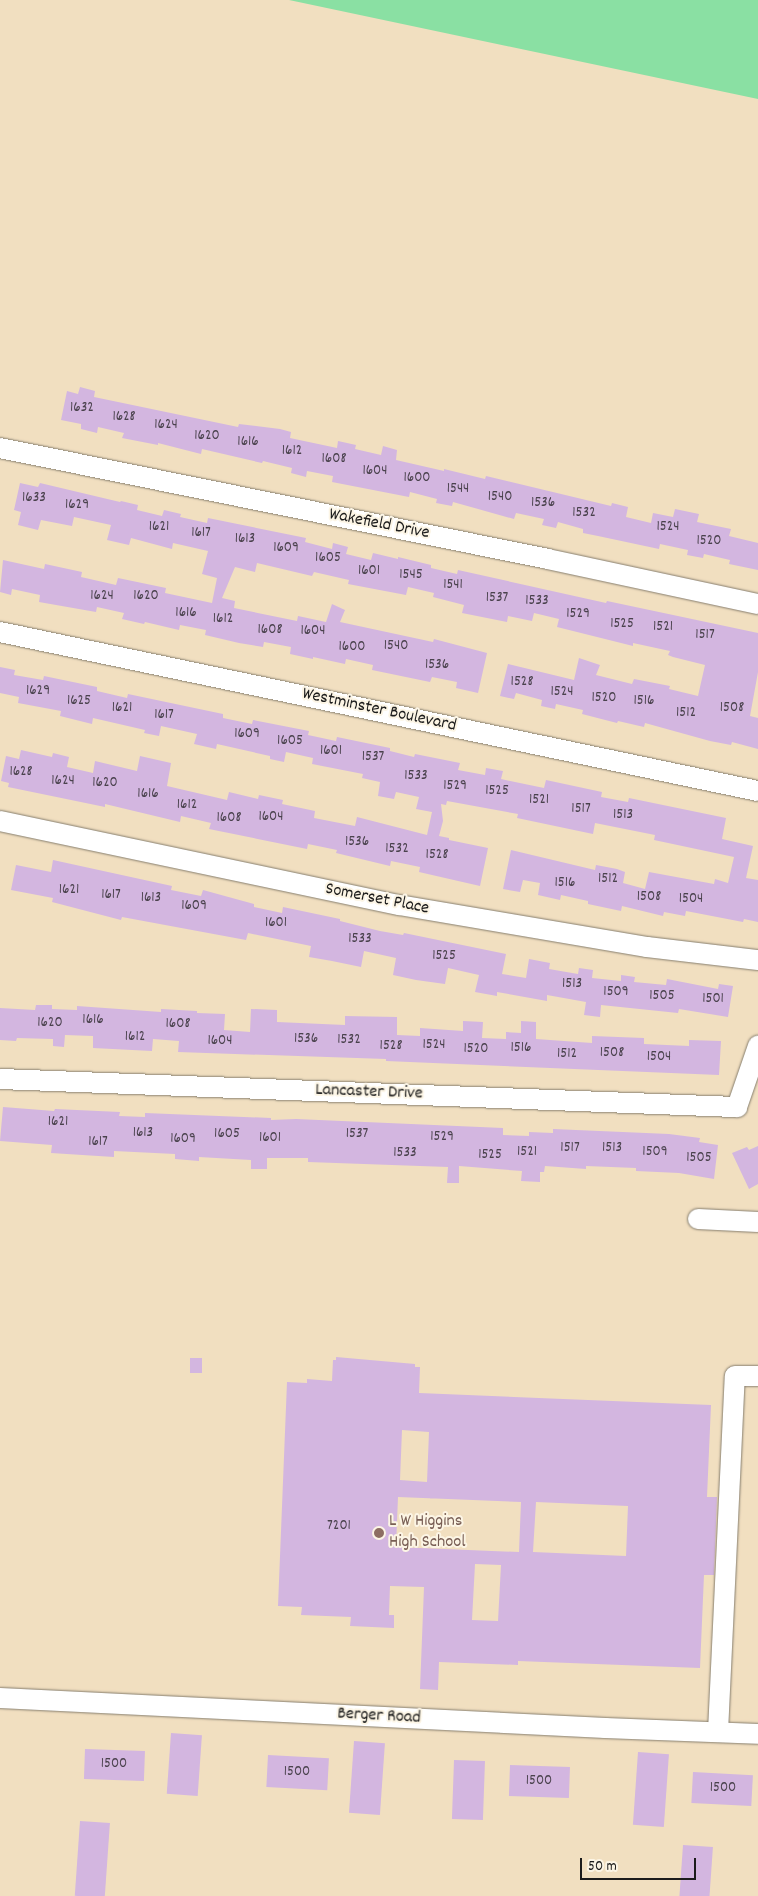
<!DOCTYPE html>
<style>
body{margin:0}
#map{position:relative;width:758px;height:1896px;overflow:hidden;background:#f1dfc0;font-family:Dekko,sans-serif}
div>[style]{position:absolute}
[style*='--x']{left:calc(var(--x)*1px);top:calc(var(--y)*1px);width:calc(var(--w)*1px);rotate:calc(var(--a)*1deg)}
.green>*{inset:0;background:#8ae0a3}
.building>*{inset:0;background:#d3b6e0;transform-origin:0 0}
.roads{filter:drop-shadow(0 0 1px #867e6e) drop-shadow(0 0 1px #867e6e)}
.minor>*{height:20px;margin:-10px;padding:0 10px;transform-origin:10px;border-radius:10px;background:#fff}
.dots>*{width:14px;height:14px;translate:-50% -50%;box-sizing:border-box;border:2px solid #fcf5e5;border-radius:50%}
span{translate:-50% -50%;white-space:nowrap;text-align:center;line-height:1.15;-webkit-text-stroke:4px #fcf5e5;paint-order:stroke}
.number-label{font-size:15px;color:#4a424d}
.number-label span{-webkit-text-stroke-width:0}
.street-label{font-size:18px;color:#1c1c1c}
.education-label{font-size:18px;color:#785e54}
.left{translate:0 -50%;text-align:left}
.scale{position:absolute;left:580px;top:1858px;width:116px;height:22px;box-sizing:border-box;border:2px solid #1c1c1c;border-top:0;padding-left:6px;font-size:15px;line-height:18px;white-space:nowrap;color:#1c1c1c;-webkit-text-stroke:4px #fcf5e5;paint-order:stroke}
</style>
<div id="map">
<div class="green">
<i style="clip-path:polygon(289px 0,758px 0,758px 99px)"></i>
</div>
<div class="building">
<i style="clip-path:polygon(80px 387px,95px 391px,94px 397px,238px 427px,239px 424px,280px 429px,291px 432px,290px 438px,337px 448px,338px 441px,356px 445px,355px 449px,381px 455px,383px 446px,397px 450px,396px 460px,444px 471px,444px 469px,485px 479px,486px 476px,611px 506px,612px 503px,628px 507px,626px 517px,651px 523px,653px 513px,673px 517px,675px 509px,699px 514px,697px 522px,731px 529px,729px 536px,758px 543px,758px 570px,729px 564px,730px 560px,704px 554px,703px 558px,687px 555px,688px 550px,660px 544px,659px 549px,598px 536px,583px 533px,583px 529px,558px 522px,556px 528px,542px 525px,544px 519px,516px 513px,514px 519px,453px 502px,452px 506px,436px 503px,437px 499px,410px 492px,409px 497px,332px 482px,333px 476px,307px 471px,306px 477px,291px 473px,292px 468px,263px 461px,262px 463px,202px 449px,201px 454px,158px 443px,158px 445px,122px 438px,124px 433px,98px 427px,97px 433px,81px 429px,81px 424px,61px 420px,67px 391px,78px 394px)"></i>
<i style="clip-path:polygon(20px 483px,38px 487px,40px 483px,120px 502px,121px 501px,138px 505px,137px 510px,162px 516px,164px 510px,181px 514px,180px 517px,207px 523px,208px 518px,306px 538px,305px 542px,332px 549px,333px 543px,348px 547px,346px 554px,371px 560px,373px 553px,398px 559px,398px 557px,431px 565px,431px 568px,457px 574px,458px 570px,606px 603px,607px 601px,758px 633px,758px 672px,750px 716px,758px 718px,758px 749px,732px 742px,731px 745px,710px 741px,645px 723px,644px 727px,618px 721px,617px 723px,582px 714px,583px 710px,556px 704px,555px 709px,541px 706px,542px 700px,516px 693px,514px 699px,500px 696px,508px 664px,574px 680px,579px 658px,600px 665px,596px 675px,632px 684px,634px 679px,670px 686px,669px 689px,698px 696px,705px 665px,673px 657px,668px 655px,670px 651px,633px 643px,633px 646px,557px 627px,559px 619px,534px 613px,532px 621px,508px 616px,507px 622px,462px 613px,464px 605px,433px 597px,434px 593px,408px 587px,406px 595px,348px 584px,349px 580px,314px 572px,312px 576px,257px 563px,255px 572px,235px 567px,222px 598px,235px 601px,234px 608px,297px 621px,298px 616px,326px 622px,332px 604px,345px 610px,340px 622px,433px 642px,434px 639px,487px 653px,478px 693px,456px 688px,457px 682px,432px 677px,430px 682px,372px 670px,373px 665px,346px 659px,345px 664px,313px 657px,313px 659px,290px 654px,291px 647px,264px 642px,263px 647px,239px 643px,205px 635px,206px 630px,180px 625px,179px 630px,145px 622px,144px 624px,122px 619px,124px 613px,97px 607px,96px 612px,39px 602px,40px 595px,12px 589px,11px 595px,0 592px,3px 560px,44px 569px,45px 564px,82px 572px,81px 577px,116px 585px,118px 578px,166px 588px,165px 593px,212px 603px,217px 578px,202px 574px,208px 551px,173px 543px,172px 549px,131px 538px,129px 545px,107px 540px,111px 525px,74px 517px,72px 526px,41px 520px,38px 530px,18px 525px,21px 512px,14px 510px)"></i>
<i style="clip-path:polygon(0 667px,15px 670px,14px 675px,43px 680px,44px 676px,68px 681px,97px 687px,97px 691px,127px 698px,128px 694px,223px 714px,223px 718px,252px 724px,253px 720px,309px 731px,308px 735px,336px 741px,337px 737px,390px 748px,390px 751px,414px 757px,415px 754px,460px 763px,458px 770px,485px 775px,486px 768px,503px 771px,501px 779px,515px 782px,544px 788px,546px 780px,602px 792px,601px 797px,628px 802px,629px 798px,726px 818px,722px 839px,753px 846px,746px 878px,758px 880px,758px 922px,744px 919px,743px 922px,686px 911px,685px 916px,664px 912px,663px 916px,622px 906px,621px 911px,588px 904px,588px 901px,561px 895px,560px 900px,538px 895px,540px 883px,523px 880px,520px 892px,503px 889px,511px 850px,595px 870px,596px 865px,617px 869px,625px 872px,623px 883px,645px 889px,649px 872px,714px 884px,715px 879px,728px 883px,734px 857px,654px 840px,655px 835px,595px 823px,593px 834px,517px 818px,518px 814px,447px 801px,446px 805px,441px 804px,443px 821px,439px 836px,449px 838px,449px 840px,488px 848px,480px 886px,419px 872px,420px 867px,391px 861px,390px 866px,336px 853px,337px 850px,308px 844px,307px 849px,209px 829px,211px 823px,181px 816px,180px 822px,105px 804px,105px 807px,8px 787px,9px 783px,1px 781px,6px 756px,19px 759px,21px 750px,52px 757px,53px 753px,69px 757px,67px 767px,93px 773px,95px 761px,137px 771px,140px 756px,171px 763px,167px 786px,227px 800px,229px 792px,258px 799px,259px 795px,283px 800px,282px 804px,315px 811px,314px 818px,355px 826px,357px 817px,427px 835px,432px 812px,416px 809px,419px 797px,396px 792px,394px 799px,378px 796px,380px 782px,362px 778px,363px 774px,312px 764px,313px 758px,286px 752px,284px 762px,270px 759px,270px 756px,217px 744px,216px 749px,194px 744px,197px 734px,161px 726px,159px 736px,144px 733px,145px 730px,93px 718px,92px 724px,60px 716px,61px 711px,18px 703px,19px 697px,0 693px)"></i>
<i style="clip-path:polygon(53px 860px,172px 886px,171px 890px,201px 896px,203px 890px,254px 904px,254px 907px,282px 913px,283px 907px,340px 919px,340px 921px,380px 931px,403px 935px,404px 933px,506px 954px,502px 974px,526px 978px,529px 959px,550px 963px,549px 969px,578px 974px,579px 968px,593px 970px,592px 978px,621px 981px,621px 975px,635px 977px,634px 982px,666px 985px,667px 979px,718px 989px,719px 984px,733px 986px,728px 1017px,679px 1009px,678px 1013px,601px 1005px,600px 1017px,584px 1015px,586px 1002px,547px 995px,547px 1001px,497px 992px,497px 996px,475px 992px,479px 975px,448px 968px,445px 984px,416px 980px,393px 975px,396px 958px,364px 951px,361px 967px,332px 961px,309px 957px,311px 946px,248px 933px,246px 940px,122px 917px,121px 920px,52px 902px,53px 898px,11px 890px,16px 865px,51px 872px)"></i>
<i style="clip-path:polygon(36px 1005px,52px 1005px,52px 1009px,77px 1010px,77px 1006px,161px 1012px,161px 1009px,197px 1011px,197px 1013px,225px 1014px,224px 1030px,250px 1032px,251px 1009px,277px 1010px,277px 1022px,345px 1025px,345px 1016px,397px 1017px,397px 1035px,420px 1036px,420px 1028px,463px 1031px,463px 1021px,483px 1022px,482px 1038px,506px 1039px,506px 1032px,521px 1033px,521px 1021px,536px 1022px,536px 1039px,592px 1043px,592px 1036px,644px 1038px,644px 1044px,689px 1046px,689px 1040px,721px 1041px,719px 1075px,386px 1061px,386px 1059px,178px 1052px,179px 1041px,153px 1039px,152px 1051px,93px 1048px,93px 1036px,65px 1035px,64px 1047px,53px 1046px,53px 1039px,17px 1038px,16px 1041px,0 1040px,0 1008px,35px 1010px)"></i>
<i style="clip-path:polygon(3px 1107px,54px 1111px,55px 1109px,120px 1112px,119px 1116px,145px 1117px,145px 1113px,271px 1118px,271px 1120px,296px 1119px,503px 1128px,503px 1135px,529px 1136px,529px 1132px,553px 1133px,553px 1129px,669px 1134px,700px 1138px,699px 1142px,718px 1145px,714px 1179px,679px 1173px,636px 1171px,636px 1168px,586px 1166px,586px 1169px,545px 1166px,544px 1172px,540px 1172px,540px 1182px,521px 1181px,522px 1171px,459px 1166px,459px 1183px,447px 1183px,448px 1167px,308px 1162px,308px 1158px,267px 1158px,267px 1169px,251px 1169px,251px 1160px,199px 1157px,199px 1161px,175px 1159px,175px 1154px,114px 1151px,114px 1157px,51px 1153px,52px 1145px,0 1141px)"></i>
<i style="clip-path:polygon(758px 1146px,758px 1184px,749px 1189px,732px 1153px,747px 1147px,749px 1150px)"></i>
<i style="clip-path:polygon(evenodd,336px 1357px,415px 1364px,415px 1367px,420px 1367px,419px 1393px,711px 1405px,707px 1497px,717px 1497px,714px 1575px,704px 1575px,700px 1668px,518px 1661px,518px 1665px,439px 1662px,438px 1690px,420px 1689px,424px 1587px,390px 1586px,389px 1615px,394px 1615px,394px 1628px,350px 1626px,351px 1617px,301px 1615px,302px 1607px,278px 1606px,287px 1382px,307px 1383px,307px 1379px,332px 1381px,333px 1360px,336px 1360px,336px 1357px,402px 1430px,429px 1432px,427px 1482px,400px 1480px,402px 1430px,336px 1357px,398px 1497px,521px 1502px,519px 1552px,396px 1547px,398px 1497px,336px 1357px,536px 1502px,628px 1506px,626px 1556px,533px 1552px,536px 1502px,336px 1357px,475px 1564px,501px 1565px,498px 1621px,472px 1620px,475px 1564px)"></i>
<i style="left:190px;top:1358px;width:12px;height:15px"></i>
<i style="left:171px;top:1733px;width:31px;height:61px;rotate:4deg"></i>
<i style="left:354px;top:1741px;width:31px;height:72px;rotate:4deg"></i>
<i style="left:85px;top:1749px;width:60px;height:30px;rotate:2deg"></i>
<i style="left:638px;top:1752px;width:31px;height:73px;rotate:4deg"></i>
<i style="left:268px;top:1755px;width:61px;height:32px;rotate:3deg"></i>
<i style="left:454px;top:1760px;width:31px;height:59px;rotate:2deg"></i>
<i style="left:510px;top:1765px;width:60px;height:31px;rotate:2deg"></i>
<i style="left:693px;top:1772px;width:60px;height:31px;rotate:3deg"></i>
<i style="left:80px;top:1821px;width:30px;height:75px;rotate:4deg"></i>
<i style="left:683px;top:1845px;width:30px;height:51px;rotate:4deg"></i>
</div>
<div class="roads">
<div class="minor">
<i style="--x:0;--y:448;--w:559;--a:11.45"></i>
<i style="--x:548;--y:559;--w:215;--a:12.1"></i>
<i style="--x:0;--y:632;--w:774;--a:11.85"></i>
<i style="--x:0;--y:821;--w:408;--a:11.9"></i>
<i style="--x:399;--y:905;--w:252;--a:9.6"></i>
<i style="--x:647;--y:947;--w:112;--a:6.7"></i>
<i style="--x:0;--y:1079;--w:738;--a:2.18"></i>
<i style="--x:737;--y:1107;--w:65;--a:-71"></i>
<i style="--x:698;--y:1219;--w:60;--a:2.9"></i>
<i style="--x:0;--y:1698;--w:606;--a:2.84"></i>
<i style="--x:605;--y:1728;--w:153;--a:2.2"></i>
<i style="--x:718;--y:1732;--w:356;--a:-87.3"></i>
<i style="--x:735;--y:1376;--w:23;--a:0"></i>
</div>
</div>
<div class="dots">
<i style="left:379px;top:1533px;background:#8d6e63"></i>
</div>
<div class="number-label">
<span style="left:82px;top:409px">1632</span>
<span style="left:124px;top:418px">1628</span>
<span style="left:166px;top:426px">1624</span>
<span style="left:207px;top:437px">1620</span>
<span style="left:248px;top:443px">1616</span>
<span style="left:292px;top:452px">1612</span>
<span style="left:334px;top:460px">1608</span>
<span style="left:375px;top:472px">1604</span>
<span style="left:417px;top:479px">1600</span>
<span style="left:458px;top:490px">1544</span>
<span style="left:500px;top:498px">1540</span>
<span style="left:34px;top:499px">1633</span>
<span style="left:543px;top:504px">1536</span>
<span style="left:77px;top:506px">1629</span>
<span style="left:584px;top:514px">1532</span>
<span style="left:159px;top:528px">1621</span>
<span style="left:668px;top:528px">1524</span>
<span style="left:201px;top:534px">1617</span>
<span style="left:245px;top:540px">1613</span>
<span style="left:709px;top:542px">1520</span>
<span style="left:286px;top:549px">1609</span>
<span style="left:328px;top:559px">1605</span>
<span style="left:369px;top:572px">1601</span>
<span style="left:411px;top:576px">1545</span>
<span style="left:453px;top:586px">1541</span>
<span style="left:102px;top:597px">1624</span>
<span style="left:146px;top:597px">1620</span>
<span style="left:497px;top:599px">1537</span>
<span style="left:537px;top:602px">1533</span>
<span style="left:186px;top:614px">1616</span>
<span style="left:578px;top:615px">1529</span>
<span style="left:223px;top:620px">1612</span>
<span style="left:622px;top:625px">1525</span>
<span style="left:663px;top:628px">1521</span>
<span style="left:270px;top:631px">1608</span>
<span style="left:313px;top:632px">1604</span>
<span style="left:705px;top:636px">1517</span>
<span style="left:396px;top:647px">1540</span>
<span style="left:352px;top:648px">1600</span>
<span style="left:437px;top:666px">1536</span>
<span style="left:522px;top:683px">1528</span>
<span style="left:38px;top:692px">1629</span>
<span style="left:562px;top:693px">1524</span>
<span style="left:604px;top:699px">1520</span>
<span style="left:79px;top:702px">1625</span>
<span style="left:644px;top:702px">1516</span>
<span style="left:122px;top:709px">1621</span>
<span style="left:732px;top:709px">1508</span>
<span style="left:686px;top:714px">1512</span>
<span style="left:164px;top:716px">1617</span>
<span style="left:247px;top:735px">1609</span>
<span style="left:290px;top:742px">1605</span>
<span style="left:331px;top:752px">1601</span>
<span style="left:373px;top:758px">1537</span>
<span style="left:21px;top:773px">1628</span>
<span style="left:416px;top:777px">1533</span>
<span style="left:63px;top:782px">1624</span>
<span style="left:105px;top:784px">1620</span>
<span style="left:455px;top:787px">1529</span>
<span style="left:497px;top:792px">1525</span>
<span style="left:148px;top:795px">1616</span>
<span style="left:539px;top:801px">1521</span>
<span style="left:187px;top:806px">1612</span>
<span style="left:581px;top:810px">1517</span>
<span style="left:623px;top:816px">1513</span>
<span style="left:271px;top:818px">1604</span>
<span style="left:229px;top:819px">1608</span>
<span style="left:357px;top:843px">1536</span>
<span style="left:397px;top:850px">1532</span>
<span style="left:437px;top:856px">1528</span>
<span style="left:608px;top:880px">1512</span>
<span style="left:565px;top:884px">1516</span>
<span style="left:69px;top:891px">1621</span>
<span style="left:111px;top:896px">1617</span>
<span style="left:649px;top:898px">1508</span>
<span style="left:151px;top:899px">1613</span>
<span style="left:691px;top:900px">1504</span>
<span style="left:194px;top:907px">1609</span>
<span style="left:276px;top:924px">1601</span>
<span style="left:360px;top:940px">1533</span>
<span style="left:444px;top:957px">1525</span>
<span style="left:572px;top:985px">1513</span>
<span style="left:616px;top:993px">1509</span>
<span style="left:662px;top:997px">1505</span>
<span style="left:713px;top:1000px">1501</span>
<span style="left:93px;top:1021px">1616</span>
<span style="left:50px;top:1024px">1620</span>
<span style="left:178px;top:1025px">1608</span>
<span style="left:135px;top:1038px">1612</span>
<span style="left:306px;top:1040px">1536</span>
<span style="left:349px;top:1041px">1532</span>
<span style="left:220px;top:1042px">1604</span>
<span style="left:434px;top:1046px">1524</span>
<span style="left:391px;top:1047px">1528</span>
<span style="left:521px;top:1049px">1516</span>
<span style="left:476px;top:1050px">1520</span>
<span style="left:612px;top:1054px">1508</span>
<span style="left:567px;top:1055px">1512</span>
<span style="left:659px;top:1058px">1504</span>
<span style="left:58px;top:1123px">1621</span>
<span style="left:143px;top:1134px">1613</span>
<span style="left:227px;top:1135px">1605</span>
<span style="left:357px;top:1135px">1537</span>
<span style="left:442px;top:1138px">1529</span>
<span style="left:270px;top:1139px">1601</span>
<span style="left:183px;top:1140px">1609</span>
<span style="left:98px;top:1143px">1617</span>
<span style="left:570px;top:1149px">1517</span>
<span style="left:612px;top:1149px">1513</span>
<span style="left:527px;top:1153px">1521</span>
<span style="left:655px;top:1153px">1509</span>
<span style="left:405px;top:1154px">1533</span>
<span style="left:490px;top:1156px">1525</span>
<span style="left:699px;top:1159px">1505</span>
<span style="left:339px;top:1527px">7201</span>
<span style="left:114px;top:1765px">1500</span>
<span style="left:297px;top:1773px">1500</span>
<span style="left:539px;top:1782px">1500</span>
<span style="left:723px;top:1789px">1500</span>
</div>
<div class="street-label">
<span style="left:379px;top:525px;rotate:11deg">Wakefield Drive</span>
<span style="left:379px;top:711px;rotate:12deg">Westminster Boulevard</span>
<span style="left:377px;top:900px;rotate:11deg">Somerset Place</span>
<span style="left:369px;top:1093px;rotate:2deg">Lancaster Drive</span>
<span style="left:379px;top:1717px;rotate:3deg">Berger Road</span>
</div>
<div class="education-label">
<span class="left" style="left:389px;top:1533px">L W Higgins<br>High School</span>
</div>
<div class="scale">50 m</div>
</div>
